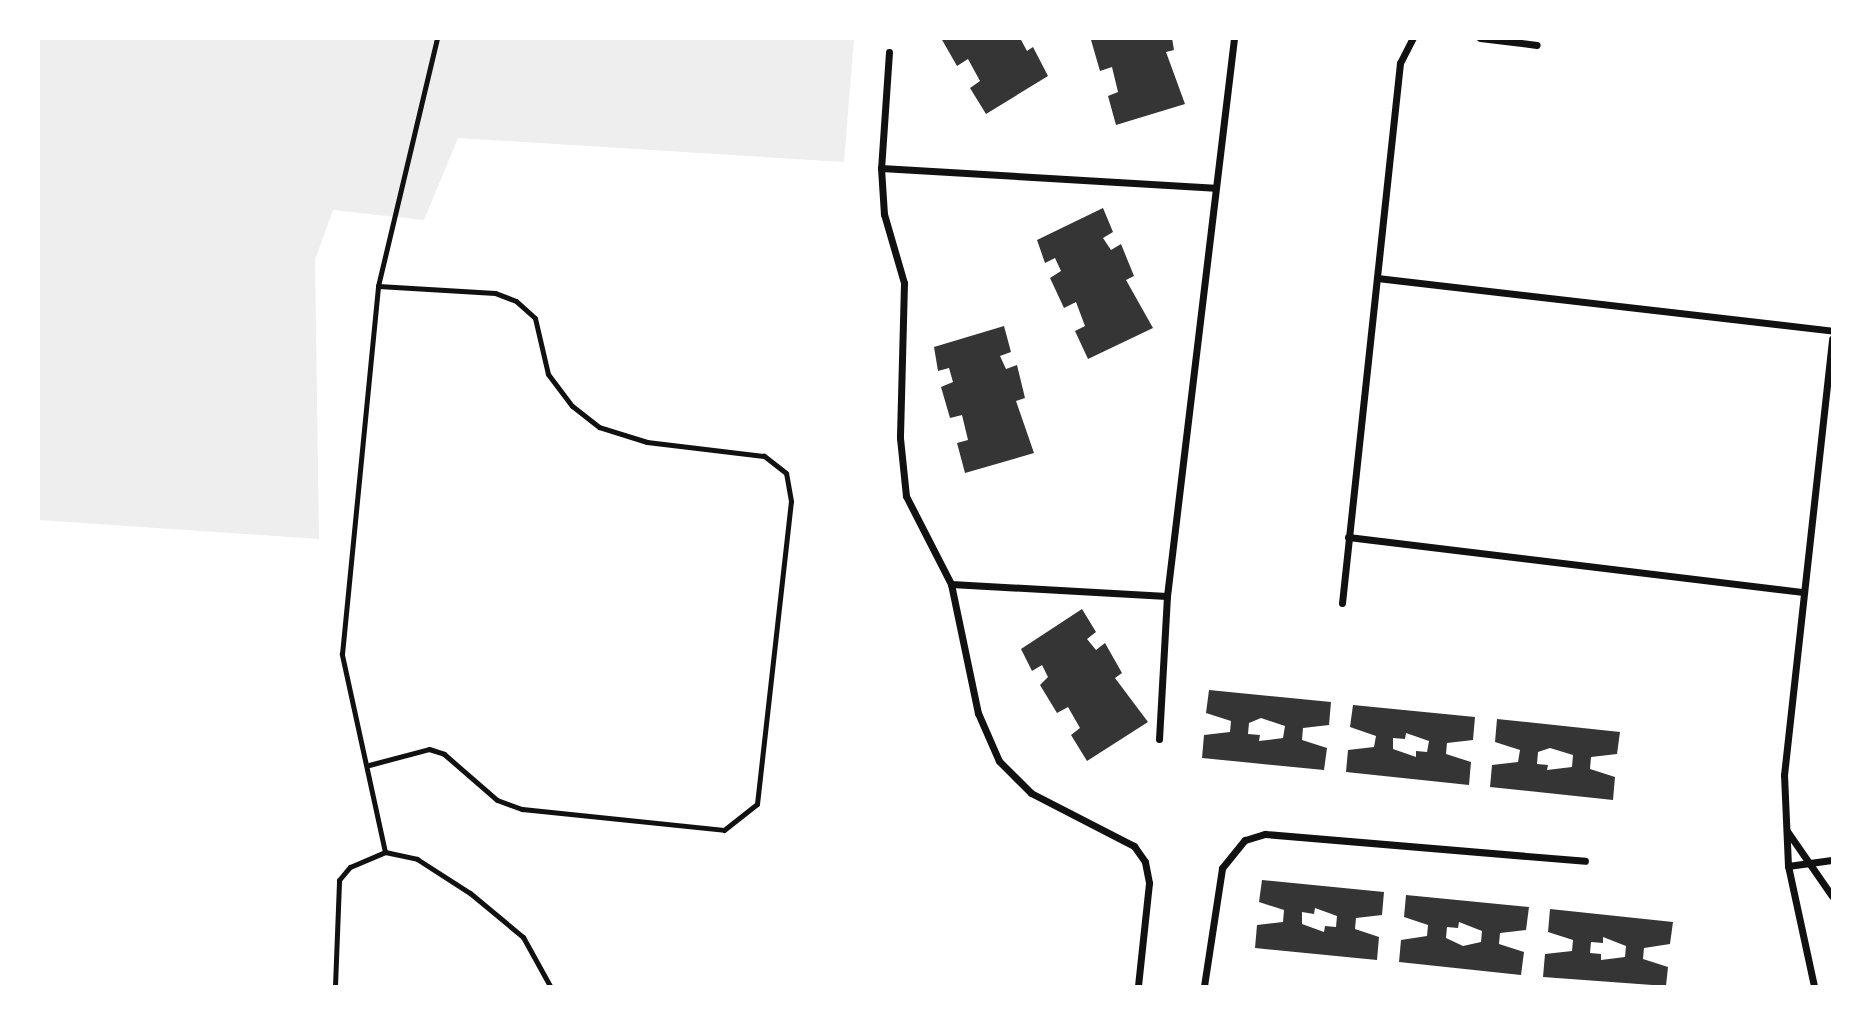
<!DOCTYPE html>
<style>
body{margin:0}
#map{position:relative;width:1871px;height:1025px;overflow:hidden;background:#fff;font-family:Montserrat,sans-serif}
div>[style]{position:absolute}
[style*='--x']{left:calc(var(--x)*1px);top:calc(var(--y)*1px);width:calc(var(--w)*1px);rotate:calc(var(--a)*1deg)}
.green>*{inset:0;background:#eee}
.building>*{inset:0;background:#353535}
.service>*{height:5px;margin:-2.5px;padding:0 2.5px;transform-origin:2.5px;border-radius:2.5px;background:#111}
.minor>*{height:7px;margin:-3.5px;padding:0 3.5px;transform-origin:3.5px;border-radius:3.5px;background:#111}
span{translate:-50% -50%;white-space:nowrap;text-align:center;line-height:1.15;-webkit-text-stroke:5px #fff;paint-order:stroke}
.frame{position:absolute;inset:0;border:40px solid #fff;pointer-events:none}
</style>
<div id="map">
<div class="green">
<i style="clip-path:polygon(38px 39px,854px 39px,844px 162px,458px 138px,424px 220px,333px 210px,315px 260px,319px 539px,39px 520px)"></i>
</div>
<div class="building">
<i style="clip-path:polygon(941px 38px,1020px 38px,1027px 51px,1033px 47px,1048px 76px,986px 114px,970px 88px,980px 81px,968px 59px,957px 66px)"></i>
<i style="clip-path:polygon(1172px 38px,1174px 50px,1166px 52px,1185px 104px,1116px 125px,1108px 96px,1118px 92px,1112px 67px,1100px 71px,1091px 40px)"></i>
<i style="clip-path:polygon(1103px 208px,1113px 232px,1103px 238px,1111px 250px,1121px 244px,1134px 276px,1126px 280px,1153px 328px,1088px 359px,1075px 331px,1085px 326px,1076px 302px,1064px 308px,1050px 278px,1061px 271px,1055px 258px,1045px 263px,1037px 240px)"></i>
<i style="clip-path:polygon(1004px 326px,1011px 352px,1000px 356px,1006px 369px,1017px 365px,1025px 398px,1016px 401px,1034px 453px,965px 473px,957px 443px,968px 440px,962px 415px,950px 418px,941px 387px,953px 382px,949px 368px,938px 371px,934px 347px)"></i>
<i style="clip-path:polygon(1082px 609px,1096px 632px,1087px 639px,1096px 650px,1105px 643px,1122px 673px,1115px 678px,1148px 722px,1087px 761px,1071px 735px,1080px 728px,1068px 707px,1057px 713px,1040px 685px,1048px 677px,1042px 665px,1032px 671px,1021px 649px)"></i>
<i style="clip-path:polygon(evenodd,1209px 690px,1331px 702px,1329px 725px,1303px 728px,1302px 740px,1327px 748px,1324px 770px,1202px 758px,1204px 735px,1230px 732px,1231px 721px,1206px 713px,1209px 690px,1261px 718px,1285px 726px,1283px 738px,1259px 741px,1260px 735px,1248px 734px,1249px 723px,1261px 718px)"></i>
<i style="clip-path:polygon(evenodd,1353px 705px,1475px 717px,1473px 740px,1447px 743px,1446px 754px,1471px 762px,1469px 785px,1346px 772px,1348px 750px,1374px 747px,1376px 736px,1350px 727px,1353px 705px,1406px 733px,1429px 741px,1427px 752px,1416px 751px,1416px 757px,1393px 749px,1393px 738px,1405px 739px,1406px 733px)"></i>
<i style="clip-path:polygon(evenodd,1497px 719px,1620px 732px,1617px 754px,1591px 757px,1590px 769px,1615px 777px,1613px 800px,1490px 787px,1492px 765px,1518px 762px,1520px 750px,1495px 742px,1497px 719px,1550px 748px,1573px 755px,1572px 767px,1547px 770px,1548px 765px,1537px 764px,1538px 752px,1550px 748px)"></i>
<i style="clip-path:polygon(evenodd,1262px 880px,1384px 892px,1382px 915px,1356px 918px,1355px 929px,1379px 937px,1377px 960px,1255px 948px,1257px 925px,1283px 922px,1284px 910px,1259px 902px,1262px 880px,1315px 908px,1337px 916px,1336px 927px,1325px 926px,1324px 932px,1302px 924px,1302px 912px,1314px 914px,1315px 908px)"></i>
<i style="clip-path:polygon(evenodd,1406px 895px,1529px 907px,1526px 930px,1500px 933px,1499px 944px,1524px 952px,1521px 975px,1399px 962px,1401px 940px,1427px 936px,1428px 925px,1404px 917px,1406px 895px,1459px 922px,1482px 931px,1481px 942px,1463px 946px,1446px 938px,1447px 927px,1458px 928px,1459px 922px)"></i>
<i style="clip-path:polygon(evenodd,1550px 909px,1673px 922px,1670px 944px,1644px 948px,1643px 959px,1668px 967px,1666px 986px,1543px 977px,1545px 954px,1572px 951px,1573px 940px,1548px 932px,1550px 909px,1603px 937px,1626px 946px,1625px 957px,1601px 960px,1601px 954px,1590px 953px,1591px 942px,1603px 943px,1603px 937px)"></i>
</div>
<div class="service">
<i style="--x:369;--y:765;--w:62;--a:-14.9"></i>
<i style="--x:429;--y:749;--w:16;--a:18"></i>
<i style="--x:444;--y:754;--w:70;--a:41"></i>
<i style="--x:497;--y:800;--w:27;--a:20"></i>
<i style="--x:522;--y:809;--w:203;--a:5.9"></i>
<i style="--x:724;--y:830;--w:42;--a:-38.2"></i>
<i style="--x:757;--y:804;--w:305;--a:-83.6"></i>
<i style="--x:791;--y:501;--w:28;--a:-100"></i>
<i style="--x:786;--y:473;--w:28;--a:-142"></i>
<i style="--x:764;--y:456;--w:118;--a:-173.2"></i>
<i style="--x:647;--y:442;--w:50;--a:-162.6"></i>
<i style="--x:599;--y:427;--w:34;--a:-142"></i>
<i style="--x:572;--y:406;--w:40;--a:-127"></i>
<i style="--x:548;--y:374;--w:57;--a:-103.1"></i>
<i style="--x:535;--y:318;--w:25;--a:-138"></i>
<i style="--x:516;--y:301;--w:22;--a:-159"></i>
<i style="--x:495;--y:293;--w:117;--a:-176.6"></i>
<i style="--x:385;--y:852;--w:203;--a:-102.3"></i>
<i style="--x:342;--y:654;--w:370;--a:-84.4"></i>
<i style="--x:378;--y:286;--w:255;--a:-76.6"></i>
<i style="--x:335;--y:986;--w:106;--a:-87.8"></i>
<i style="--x:339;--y:880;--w:17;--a:-50"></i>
<i style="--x:350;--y:867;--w:38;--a:-23"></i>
<i style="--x:385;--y:852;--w:33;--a:12"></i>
<i style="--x:417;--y:859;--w:63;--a:32.7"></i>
<i style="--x:470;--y:893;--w:69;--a:39.7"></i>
<i style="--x:523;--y:937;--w:56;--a:61.1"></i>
</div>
<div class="minor">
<i style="--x:1480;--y:38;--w:57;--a:7"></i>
<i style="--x:889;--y:52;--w:116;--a:93.9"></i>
<i style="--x:881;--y:168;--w:46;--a:86.3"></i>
<i style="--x:884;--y:214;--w:72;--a:73.8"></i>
<i style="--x:904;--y:283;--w:155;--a:91.5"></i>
<i style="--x:900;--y:438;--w:58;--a:84.1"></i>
<i style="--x:906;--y:496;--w:99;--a:62.9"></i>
<i style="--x:951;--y:584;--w:132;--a:78.2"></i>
<i style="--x:978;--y:713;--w:52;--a:66.4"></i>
<i style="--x:999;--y:761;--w:45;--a:45"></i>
<i style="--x:1031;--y:793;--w:116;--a:27.2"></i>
<i style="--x:1134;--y:846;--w:19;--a:55"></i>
<i style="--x:1145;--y:862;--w:21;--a:79"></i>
<i style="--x:1149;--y:883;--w:104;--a:96.1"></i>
<i style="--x:881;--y:168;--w:334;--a:3.4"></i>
<i style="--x:1377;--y:278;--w:458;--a:6.6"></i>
<i style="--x:1348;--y:537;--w:459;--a:6.9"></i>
<i style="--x:951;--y:584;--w:216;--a:3.2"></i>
<i style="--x:1167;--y:596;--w:562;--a:-83.15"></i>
<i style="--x:1342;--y:603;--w:543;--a:-83.87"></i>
<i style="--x:1400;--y:63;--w:28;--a:-63"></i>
<i style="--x:1159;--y:739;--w:143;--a:-86.8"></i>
<i style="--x:1787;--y:831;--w:79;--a:55.3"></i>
<i style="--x:1788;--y:866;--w:44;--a:-7.8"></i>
<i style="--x:1204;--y:986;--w:119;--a:-81.3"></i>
<i style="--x:1222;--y:868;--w:36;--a:-51"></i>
<i style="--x:1245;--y:840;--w:21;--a:-17"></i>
<i style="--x:1265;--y:834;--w:321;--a:4.8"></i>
<i style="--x:1814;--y:986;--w:123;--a:-102.2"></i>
<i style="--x:1788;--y:866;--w:91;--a:-92.5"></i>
<i style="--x:1784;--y:775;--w:439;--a:-83.7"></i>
</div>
<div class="frame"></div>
</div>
